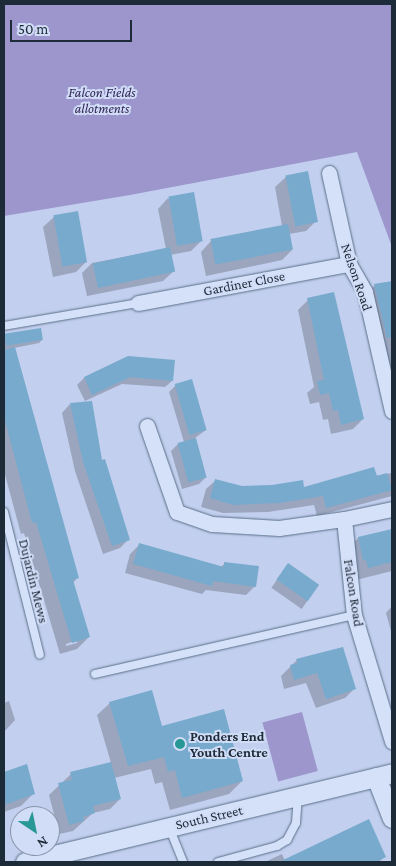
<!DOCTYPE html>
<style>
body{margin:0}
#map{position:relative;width:396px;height:866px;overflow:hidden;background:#c2cfee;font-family:"Crimson Pro",serif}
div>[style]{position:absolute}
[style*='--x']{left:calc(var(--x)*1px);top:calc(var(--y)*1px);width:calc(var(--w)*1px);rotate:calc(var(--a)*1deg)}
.green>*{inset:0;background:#9c96cd;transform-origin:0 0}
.shadow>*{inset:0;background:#0003;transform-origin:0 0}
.building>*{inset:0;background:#77aacd;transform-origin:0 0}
.roads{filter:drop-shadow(0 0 1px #596f88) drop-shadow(0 0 1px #596f88)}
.service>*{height:8px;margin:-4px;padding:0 4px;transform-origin:4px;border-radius:4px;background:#d5e0f9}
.minor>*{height:15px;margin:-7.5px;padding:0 7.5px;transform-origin:7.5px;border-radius:7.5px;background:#d5e0f9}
.tertiary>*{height:19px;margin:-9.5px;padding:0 9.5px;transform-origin:9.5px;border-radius:9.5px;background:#d5e0f9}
.dots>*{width:14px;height:14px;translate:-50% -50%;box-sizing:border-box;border:2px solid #d1dcf6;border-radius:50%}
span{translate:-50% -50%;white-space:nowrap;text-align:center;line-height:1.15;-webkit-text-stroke:4px #d1dcf6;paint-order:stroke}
.park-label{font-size:14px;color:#302455;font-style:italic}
.street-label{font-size:14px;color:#1d2b38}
.poi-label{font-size:14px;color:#1d2b38;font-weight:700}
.left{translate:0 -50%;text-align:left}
.frame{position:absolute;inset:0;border:5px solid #1d2b38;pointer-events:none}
.north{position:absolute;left:10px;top:806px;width:50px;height:50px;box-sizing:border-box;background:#d1dcf6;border:1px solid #8995aa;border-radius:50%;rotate:146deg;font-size:14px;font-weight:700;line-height:20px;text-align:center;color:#1d2b38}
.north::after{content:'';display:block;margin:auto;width:18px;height:22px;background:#289897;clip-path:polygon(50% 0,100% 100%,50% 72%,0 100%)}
.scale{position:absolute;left:10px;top:20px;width:122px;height:22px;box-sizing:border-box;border:2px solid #1d2b38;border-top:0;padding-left:6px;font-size:15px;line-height:18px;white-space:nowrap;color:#1d2b38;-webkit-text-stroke:4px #d1dcf6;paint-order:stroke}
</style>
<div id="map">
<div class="green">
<i style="clip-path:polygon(4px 4px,392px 4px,392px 247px,357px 152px,130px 195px,4px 216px)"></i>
<i style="left:302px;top:712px;width:61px;height:41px;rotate:75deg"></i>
</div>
<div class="shadow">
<i style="clip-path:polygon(286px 177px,316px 221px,306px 231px,289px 234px,292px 250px,282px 260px,206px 276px,201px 252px,211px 241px,282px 226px,275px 187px)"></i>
<i style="clip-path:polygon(168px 198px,201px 241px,191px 251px,170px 255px,174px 271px,163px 281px,87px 296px,82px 273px,92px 263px,166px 249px,158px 209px)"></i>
<i style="clip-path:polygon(54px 217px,86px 262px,76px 272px,53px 277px,43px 227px)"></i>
<i style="clip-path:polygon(391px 283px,392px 288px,392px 422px,362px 298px,375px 285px)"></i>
<i style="clip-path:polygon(308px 300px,363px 419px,353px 429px,331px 434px,328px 419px,323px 420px,319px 402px,310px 404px,307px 393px,314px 387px,298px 310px)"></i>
<i style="clip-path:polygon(evenodd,5px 336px,42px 340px,39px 343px,14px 348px,78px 577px,73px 583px,89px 637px,77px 649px,60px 654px,24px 533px,21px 534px,4px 471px,5px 336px,77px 640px,77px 643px,66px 646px,66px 644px,77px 640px)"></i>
<i style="clip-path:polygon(128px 358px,172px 381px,165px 387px,122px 384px,85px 401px,77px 385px,84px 378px)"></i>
<i style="clip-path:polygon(176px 385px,206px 430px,195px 438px,206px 477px,199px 484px,182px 489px,171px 451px,178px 444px,184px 442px,169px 392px)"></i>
<i style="clip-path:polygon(70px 404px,101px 461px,129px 539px,120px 548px,103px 554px,75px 471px,62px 413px)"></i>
<i style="clip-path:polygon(392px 473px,392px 496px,317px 516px,314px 505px,268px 512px,223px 513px,201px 507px,206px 489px,216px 480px,242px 487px,303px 488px)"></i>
<i style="clip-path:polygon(392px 530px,392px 571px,356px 580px,346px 551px,358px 538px)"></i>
<i style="clip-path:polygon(139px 545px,221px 567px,225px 563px,255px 586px,246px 595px,206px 590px,202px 594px,125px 573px,130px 554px)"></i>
<i style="left:288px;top:564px;width:37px;height:29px;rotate:35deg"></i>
<i style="clip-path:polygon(392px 606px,392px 635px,386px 613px)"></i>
<i style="clip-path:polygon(297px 660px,355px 688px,345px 698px,316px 708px,306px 683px,284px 689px,281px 676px)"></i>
<i style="clip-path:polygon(9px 701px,15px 720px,4px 732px,4px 703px)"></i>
<i style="clip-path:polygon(110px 703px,161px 727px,242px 781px,229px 794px,170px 810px,162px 782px,155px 784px,151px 769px,114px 778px,120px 799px,110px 809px,93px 813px,73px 831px,59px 834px,49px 795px,71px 774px,111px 763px,97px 715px)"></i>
<i style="clip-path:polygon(26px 766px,33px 794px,21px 806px,4px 812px,4px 773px)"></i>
<i style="clip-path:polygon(282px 854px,285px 861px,384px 857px,379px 862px,265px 862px)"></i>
</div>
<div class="building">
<i style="left:308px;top:171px;width:52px;height:23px;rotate:79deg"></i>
<i style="left:194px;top:192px;width:50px;height:26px;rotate:80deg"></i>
<i style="left:78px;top:211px;width:52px;height:25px;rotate:80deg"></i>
<i style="left:288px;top:224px;width:26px;height:79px;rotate:79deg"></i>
<i style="left:170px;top:247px;width:25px;height:79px;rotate:78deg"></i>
<i style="clip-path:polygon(392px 281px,392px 337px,387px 338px,374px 284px)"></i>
<i style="clip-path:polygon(334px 292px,364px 419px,341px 425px,338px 410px,333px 411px,329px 393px,320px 395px,317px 381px,324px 380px,307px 298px)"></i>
<i style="left:41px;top:328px;width:12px;height:37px;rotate:81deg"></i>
<i style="clip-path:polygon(15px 347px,79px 578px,73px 580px,90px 637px,72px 643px,36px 522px,32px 523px,4px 417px,4px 350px)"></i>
<i style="clip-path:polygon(128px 356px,175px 360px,173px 381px,130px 377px,92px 395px,84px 377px)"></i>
<i style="left:192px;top:379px;width:53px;height:18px;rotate:74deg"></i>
<i style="clip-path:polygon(92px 401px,102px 460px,105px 459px,130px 540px,112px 546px,83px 462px,70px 403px)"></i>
<i style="left:196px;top:438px;width:41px;height:19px;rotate:75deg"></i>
<i style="clip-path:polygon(374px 467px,377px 476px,387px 473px,392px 490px,326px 508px,323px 496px,279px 503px,233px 505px,210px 498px,215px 479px,242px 486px,272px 485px,303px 480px,304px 487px)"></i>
<i style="clip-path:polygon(392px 529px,392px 562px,368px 568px,366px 560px,363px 560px,358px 537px)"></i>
<i style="clip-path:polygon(139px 543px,224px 567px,224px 562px,259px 566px,256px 587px,213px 581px,212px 586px,133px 564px)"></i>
<i style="left:288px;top:563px;width:38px;height:20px;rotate:35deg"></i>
<i style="clip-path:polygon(343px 647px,356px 689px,326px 699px,317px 673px,294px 680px,290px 665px,298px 663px,296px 659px)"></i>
<i style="clip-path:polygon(152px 690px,162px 726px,224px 709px,243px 781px,182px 798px,175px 770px,168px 772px,164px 757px,128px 766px,109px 702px)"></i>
<i style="clip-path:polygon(111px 762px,121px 799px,93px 806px,95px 813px,83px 817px,84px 821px,69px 825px,58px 783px,72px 780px,70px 772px)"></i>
<i style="clip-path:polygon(27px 764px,35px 794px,4px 805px,4px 772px)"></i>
<i style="clip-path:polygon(369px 819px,386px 857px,376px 862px,279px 862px)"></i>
</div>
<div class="roads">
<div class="service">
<i style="--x:4;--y:326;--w:136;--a:-9.7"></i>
<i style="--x:4;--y:512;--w:147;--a:75.9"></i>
<i style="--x:95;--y:674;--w:266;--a:-12.8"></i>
<i style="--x:169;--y:827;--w:38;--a:68"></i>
<i style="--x:218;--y:862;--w:61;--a:-15.2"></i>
<i style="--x:277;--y:846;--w:12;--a:-31"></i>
<i style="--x:287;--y:840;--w:19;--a:-62"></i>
<i style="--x:296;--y:823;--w:27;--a:-86"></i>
</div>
<div class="minor">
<i style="--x:329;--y:173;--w:93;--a:77.6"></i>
<i style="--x:349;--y:264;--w:32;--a:60"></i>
<i style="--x:365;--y:292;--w:122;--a:77.2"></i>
<i style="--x:138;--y:303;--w:215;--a:-10.5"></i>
<i style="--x:147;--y:426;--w:91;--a:70.8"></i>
<i style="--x:177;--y:512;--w:37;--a:19"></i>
<i style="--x:212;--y:524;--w:67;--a:3.4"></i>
<i style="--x:279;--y:528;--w:66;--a:-7.9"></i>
<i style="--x:392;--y:509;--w:49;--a:168.2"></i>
<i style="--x:344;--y:519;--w:97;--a:84.1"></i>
<i style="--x:354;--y:615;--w:132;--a:73.2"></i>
</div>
<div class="tertiary">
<i style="--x:376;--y:777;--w:44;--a:68.7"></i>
<i style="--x:25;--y:862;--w:378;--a:-13.6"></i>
</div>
</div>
<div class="dots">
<i style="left:180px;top:744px;background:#289897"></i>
</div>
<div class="park-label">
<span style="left:102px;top:100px">Falcon Fields<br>allotments</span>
</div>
<div class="street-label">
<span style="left:357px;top:277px;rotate:71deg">Nelson Road</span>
<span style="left:244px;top:283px;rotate:-11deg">Gardiner Close</span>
<span style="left:34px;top:581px;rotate:76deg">Dujardin Mews</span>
<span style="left:354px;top:593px;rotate:81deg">Falcon Road</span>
<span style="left:209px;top:817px;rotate:-13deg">South Street</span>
</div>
<div class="poi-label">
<span class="left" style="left:190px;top:744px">Ponders End<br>Youth Centre</span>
</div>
<div class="frame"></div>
<div class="north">N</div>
<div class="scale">50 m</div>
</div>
